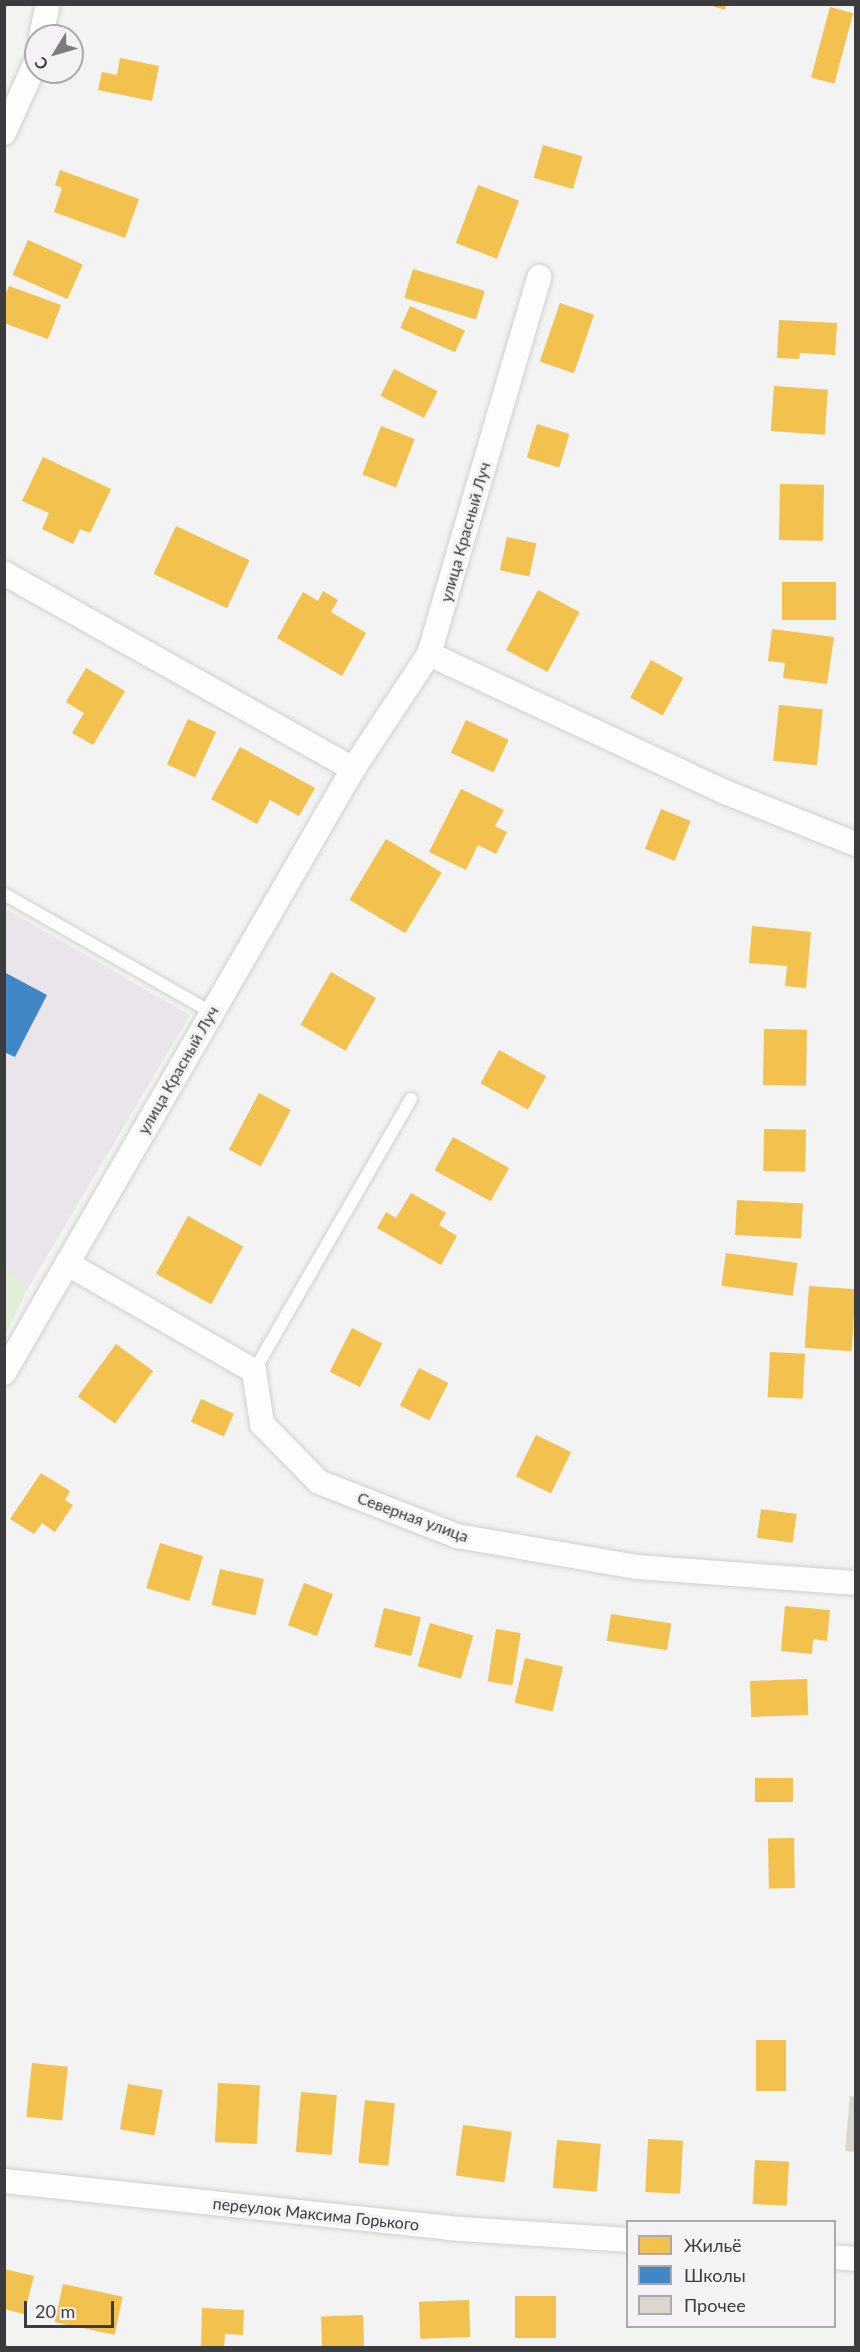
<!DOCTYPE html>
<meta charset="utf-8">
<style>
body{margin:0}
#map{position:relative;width:860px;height:2352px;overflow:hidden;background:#f4f3f4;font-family:Lato,sans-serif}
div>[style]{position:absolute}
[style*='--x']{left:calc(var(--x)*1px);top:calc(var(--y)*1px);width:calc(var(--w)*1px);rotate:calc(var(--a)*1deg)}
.built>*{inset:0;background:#eae5ea}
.green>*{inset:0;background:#e1efd6}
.homes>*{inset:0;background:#f2c14e;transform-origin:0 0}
.schools>*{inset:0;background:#3f88c5}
.building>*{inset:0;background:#ddd6ce}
.roads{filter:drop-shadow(0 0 2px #d0cfd0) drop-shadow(0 0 2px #d0cfd0)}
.service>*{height:12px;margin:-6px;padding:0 6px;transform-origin:6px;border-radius:6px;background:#fdfdfd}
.minor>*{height:24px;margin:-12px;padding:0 12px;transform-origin:12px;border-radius:12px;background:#fdfdfd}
span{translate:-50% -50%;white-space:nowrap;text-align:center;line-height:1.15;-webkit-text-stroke:6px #f5f2f5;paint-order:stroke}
.street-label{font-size:16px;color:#3c3b3d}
.frame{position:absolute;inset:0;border:6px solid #3c3b3d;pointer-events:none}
.legend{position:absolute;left:626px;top:2220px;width:210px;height:108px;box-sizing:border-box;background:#f5f2f5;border:2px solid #aba9ab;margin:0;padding:8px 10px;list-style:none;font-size:18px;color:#3c3b3d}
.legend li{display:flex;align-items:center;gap:12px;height:30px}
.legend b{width:30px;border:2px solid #aba9ab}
.north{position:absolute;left:24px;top:24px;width:60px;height:60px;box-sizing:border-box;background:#f5f2f5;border:2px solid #aba9ab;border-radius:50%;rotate:233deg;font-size:16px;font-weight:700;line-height:24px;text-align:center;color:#3c3b3d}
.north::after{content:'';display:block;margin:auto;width:21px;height:27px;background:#7c7b7d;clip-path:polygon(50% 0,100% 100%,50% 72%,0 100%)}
.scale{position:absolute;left:24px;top:2301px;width:90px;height:27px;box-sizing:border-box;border:3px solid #3c3b3d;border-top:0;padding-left:8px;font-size:18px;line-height:21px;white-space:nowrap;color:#3c3b3d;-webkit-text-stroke:4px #f5f2f5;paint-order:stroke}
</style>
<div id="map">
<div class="built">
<i style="clip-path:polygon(4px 908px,190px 1015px,28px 1288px,5px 1274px)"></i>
</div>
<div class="green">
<i style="clip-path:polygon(5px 1267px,28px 1288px,5px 1336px)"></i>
</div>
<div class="homes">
<i style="clip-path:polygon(705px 4px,726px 4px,725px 10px)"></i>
<i style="left:830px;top:7px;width:24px;height:73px;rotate:15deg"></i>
<i style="clip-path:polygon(120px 58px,159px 66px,152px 101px,98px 90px,102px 72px,117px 75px)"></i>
<i style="left:543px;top:145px;width:41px;height:34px;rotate:16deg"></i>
<i style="clip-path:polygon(60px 170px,139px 199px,125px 238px,54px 212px,62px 188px,55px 185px)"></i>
<i style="left:478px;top:185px;width:44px;height:62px;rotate:21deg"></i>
<i style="left:28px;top:240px;width:60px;height:38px;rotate:24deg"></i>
<i style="left:413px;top:269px;width:75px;height:30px;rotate:17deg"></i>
<i style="clip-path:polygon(9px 286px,61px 305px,48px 339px,4px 323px,4px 298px)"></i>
<i style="left:560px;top:303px;width:36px;height:62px;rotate:19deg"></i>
<i style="left:410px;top:306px;width:60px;height:24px;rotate:24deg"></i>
<i style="clip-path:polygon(779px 320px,837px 323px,835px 355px,800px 353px,799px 359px,777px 358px)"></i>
<i style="left:394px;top:369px;width:49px;height:30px;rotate:27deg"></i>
<i style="left:774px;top:386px;width:54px;height:45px;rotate:4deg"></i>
<i style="left:537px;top:424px;width:34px;height:35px;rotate:17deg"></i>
<i style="left:381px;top:426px;width:36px;height:52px;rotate:21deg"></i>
<i style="clip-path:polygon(43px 457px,111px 489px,90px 533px,80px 529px,73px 544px,42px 529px,49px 513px,22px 501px)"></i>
<i style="left:780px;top:484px;width:44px;height:56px;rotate:1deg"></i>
<i style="left:176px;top:526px;width:81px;height:53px;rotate:25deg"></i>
<i style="left:507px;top:537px;width:30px;height:34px;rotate:12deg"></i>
<i style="left:782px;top:582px;width:54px;height:38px"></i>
<i style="left:538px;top:590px;width:47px;height:68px;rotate:28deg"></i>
<i style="clip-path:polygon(323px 591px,338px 600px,331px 612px,366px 633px,342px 676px,277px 638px,303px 592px,318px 601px)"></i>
<i style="clip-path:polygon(772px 629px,834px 637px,827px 684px,783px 678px,785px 663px,768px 661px)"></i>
<i style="left:651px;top:660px;width:37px;height:43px;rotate:29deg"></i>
<i style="clip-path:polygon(86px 668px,125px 691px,93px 745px,72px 733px,84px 713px,66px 702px)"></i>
<i style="left:779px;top:705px;width:44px;height:56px;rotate:6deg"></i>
<i style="left:188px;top:719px;width:31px;height:50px;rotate:25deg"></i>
<i style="left:466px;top:720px;width:47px;height:36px;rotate:25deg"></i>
<i style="clip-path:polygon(240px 747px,315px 788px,299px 816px,270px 800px,257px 824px,211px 799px)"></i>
<i style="clip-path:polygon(461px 789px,504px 810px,495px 826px,507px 832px,496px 854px,478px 845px,466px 870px,429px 852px)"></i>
<i style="left:661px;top:809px;width:32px;height:43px;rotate:22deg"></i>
<i style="left:386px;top:839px;width:65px;height:71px;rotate:31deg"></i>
<i style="clip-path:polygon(752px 926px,811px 932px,806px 988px,785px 986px,787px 966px,749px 963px)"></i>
<i style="left:331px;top:972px;width:52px;height:61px;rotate:30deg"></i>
<i style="left:764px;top:1029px;width:43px;height:56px;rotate:1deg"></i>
<i style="left:499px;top:1050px;width:54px;height:38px;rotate:29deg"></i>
<i style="left:259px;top:1093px;width:36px;height:64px;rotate:28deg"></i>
<i style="left:764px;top:1129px;width:42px;height:42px;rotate:1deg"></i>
<i style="left:453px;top:1137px;width:64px;height:38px;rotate:29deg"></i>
<i style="clip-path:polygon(411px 1193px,446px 1213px,439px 1225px,457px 1236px,441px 1265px,377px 1228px,386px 1212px,396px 1218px)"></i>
<i style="left:737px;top:1200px;width:66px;height:35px;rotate:3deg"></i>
<i style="left:188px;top:1216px;width:63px;height:66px;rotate:29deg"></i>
<i style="left:726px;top:1253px;width:72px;height:33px;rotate:8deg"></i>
<i style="left:809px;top:1286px;width:47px;height:62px;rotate:4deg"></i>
<i style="left:352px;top:1328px;width:34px;height:49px;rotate:27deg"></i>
<i style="left:116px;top:1344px;width:46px;height:65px;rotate:36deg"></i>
<i style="left:770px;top:1352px;width:35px;height:45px;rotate:3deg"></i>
<i style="left:419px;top:1368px;width:33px;height:42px;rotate:27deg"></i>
<i style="left:201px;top:1399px;width:36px;height:25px;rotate:24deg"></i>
<i style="left:536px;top:1435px;width:39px;height:46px;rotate:26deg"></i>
<i style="clip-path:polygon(41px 1473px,70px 1491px,65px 1500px,73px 1505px,55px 1532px,42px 1523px,34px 1534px,10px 1519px)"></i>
<i style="left:761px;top:1509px;width:36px;height:29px;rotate:8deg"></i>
<i style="left:160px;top:1543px;width:45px;height:47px;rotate:17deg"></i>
<i style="left:220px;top:1569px;width:45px;height:37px;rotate:13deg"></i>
<i style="left:304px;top:1583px;width:31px;height:45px;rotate:21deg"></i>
<i style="clip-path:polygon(785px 1606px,830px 1610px,827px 1641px,813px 1639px,812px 1654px,781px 1651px)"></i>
<i style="left:384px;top:1608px;width:38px;height:40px;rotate:14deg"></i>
<i style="left:611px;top:1614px;width:61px;height:27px;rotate:9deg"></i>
<i style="left:430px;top:1623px;width:45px;height:45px;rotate:16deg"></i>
<i style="left:496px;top:1629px;width:25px;height:53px;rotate:9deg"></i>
<i style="left:525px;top:1658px;width:39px;height:46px;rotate:13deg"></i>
<i style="left:807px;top:1679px;width:36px;height:57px;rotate:88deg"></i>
<i style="left:755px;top:1778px;width:38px;height:24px"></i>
<i style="left:794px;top:1838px;width:50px;height:26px;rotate:89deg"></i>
<i style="left:756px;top:2040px;width:30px;height:51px"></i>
<i style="left:32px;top:2063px;width:36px;height:54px;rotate:6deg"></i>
<i style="left:218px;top:2083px;width:42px;height:59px;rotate:3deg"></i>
<i style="left:128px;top:2084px;width:35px;height:46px;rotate:10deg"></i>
<i style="left:301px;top:2092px;width:36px;height:60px;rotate:5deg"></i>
<i style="left:365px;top:2100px;width:30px;height:63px;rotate:6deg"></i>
<i style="left:463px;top:2125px;width:49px;height:51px;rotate:8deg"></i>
<i style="left:648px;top:2139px;width:35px;height:53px;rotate:3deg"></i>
<i style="left:557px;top:2140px;width:44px;height:48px;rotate:5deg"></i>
<i style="left:755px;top:2160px;width:34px;height:44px;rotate:3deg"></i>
<i style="clip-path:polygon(4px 2269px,34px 2276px,24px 2314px,4px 2309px)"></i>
<i style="left:63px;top:2284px;width:61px;height:39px;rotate:12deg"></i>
<i style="left:556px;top:2296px;width:42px;height:41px;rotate:90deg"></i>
<i style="left:469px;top:2300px;width:37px;height:50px;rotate:88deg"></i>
<i style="clip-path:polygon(202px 2308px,244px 2310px,243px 2335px,225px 2334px,224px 2348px,201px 2348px)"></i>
<i style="left:363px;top:2315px;width:33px;height:42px;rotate:88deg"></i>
</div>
<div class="schools">
<i style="clip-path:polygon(4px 972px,47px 995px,15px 1057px,4px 1052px)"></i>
</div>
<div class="building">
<i style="clip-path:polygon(850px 2096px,856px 2097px,856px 2152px,845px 2151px)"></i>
</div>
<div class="roads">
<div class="service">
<i style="--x:4;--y:894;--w:238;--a:29.7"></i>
<i style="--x:254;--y:1371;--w:314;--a:-60"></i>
</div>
<div class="minor">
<i style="--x:41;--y:36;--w:33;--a:-78"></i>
<i style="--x:4;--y:133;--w:78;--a:-65.7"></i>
<i style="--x:4;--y:573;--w:400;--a:29.3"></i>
<i style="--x:429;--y:654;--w:327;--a:25"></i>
<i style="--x:725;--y:792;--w:141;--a:21.7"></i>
<i style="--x:68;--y:1264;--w:215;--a:29.9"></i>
<i style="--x:254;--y:1371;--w:54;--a:81.4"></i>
<i style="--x:262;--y:1424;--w:81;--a:45.5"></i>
<i style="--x:319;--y:1482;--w:148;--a:21.4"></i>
<i style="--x:457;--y:1536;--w:183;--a:9.8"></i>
<i style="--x:637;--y:1567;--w:220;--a:4.2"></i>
<i style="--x:4;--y:1373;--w:698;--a:-59.98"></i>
<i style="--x:353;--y:769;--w:138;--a:-56.5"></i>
<i style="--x:429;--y:654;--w:393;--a:-73.7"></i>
<i style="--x:4;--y:2181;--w:446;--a:6"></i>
<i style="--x:448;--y:2228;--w:180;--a:3.8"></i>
<i style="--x:834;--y:2257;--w:22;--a:5"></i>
</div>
</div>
<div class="street-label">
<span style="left:465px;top:532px;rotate:-74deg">улица Красный Луч</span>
<span style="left:178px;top:1070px;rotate:-60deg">улица Красный Луч</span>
<span style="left:413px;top:1517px;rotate:20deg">Северная улица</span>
<span style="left:316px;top:2214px;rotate:6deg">переулок Максима Горького</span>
</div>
<div class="frame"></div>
<ul class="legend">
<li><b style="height:16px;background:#f2c14e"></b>Жильё</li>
<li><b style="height:16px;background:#3f88c5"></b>Школы</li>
<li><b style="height:16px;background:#ddd6ce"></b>Прочее</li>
</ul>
<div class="north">С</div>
<div class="scale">20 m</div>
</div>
